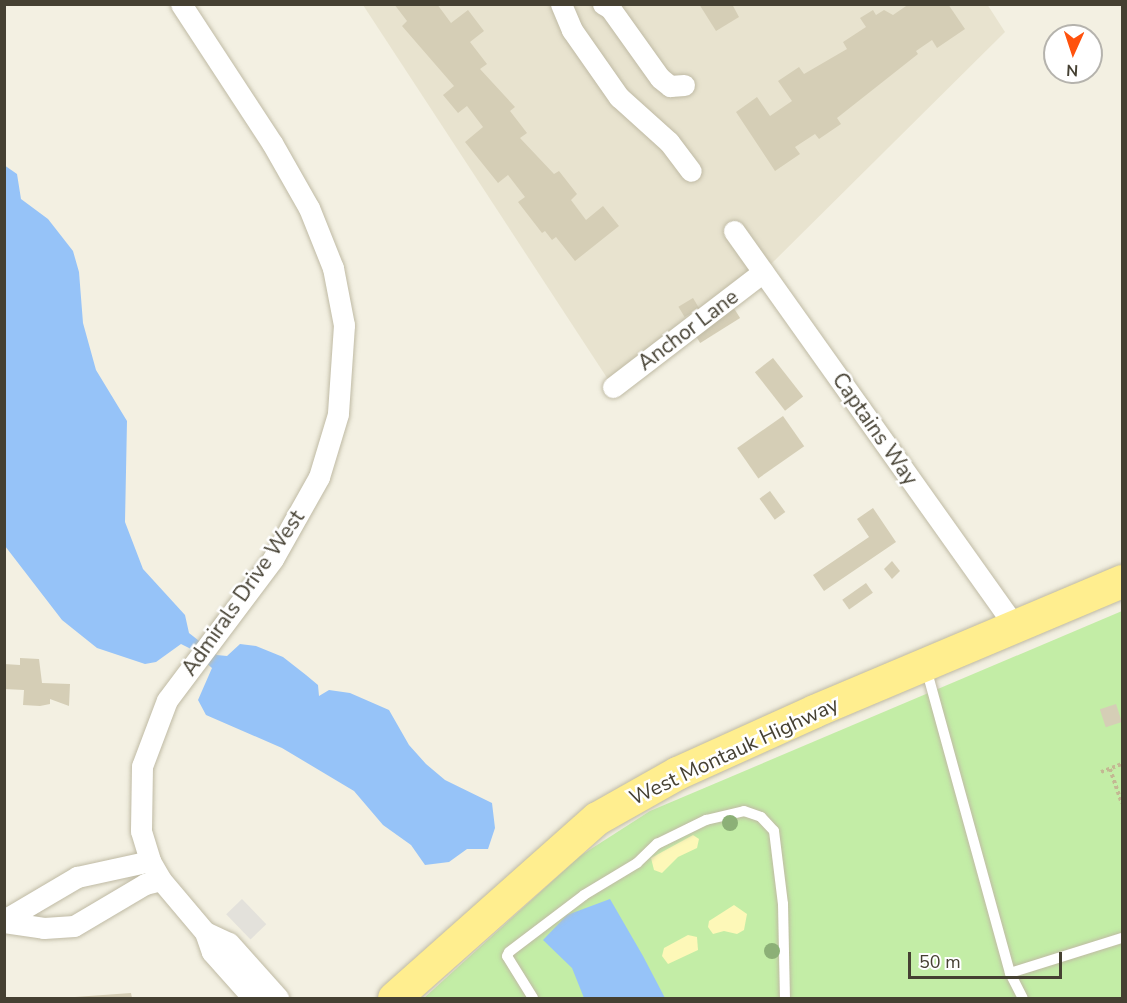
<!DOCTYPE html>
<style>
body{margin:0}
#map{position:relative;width:1127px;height:1003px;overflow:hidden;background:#f3f0e2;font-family:"Nunito Sans",sans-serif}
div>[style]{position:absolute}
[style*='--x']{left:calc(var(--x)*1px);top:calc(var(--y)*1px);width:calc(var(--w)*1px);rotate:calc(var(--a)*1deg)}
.residential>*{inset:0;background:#e8e3cf}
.green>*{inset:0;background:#c3eda6}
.sand>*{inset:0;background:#fdf8b8}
.parking>*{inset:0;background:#e3e1db;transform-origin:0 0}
.water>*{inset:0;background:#96c3f8}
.building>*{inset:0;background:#d5ceb6;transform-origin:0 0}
.path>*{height:4px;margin-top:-2px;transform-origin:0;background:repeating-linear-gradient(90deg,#c3b893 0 3px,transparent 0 6px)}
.roads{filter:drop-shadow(0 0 2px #bfbaa4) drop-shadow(0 0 2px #bfbaa4)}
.lane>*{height:10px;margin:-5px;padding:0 5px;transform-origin:5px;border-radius:5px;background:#fff}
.street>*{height:21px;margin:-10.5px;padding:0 10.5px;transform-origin:10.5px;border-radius:10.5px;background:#fff}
.primary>*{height:33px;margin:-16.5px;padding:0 16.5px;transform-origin:16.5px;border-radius:16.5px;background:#ffee8f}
.trees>*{width:16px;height:16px;margin:-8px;border-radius:50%;background:#8cb077}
span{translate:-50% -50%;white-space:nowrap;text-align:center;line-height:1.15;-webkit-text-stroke:5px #fff;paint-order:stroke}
.street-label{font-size:21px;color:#454032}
.frame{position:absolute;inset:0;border:6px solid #454032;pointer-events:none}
.north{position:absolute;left:1043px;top:24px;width:60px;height:60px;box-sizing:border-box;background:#fff;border:2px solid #b5b3ad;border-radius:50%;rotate:183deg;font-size:16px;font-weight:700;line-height:24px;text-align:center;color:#454032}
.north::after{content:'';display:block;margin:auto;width:21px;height:27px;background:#ff520d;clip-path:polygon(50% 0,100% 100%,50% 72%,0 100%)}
.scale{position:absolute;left:908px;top:952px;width:154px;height:27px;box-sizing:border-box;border:3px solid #454032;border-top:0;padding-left:8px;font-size:18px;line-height:21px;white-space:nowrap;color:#454032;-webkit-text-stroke:4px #fff;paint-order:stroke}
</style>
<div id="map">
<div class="residential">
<i style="clip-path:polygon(987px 4px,1005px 32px,763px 272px,613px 387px,363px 5px)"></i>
</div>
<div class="green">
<i style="clip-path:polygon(1122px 611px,1122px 998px,424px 998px,580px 856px,650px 811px)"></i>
</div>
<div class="sand">
<i style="clip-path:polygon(693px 835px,699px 839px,697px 848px,678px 857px,662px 873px,654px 870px,651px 858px)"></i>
<i style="clip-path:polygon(734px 905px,747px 914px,744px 930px,737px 934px,724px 931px,713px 934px,708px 927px,709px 921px)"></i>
<i style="clip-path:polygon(688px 935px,697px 937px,698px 950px,668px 964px,662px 956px,664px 948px)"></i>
</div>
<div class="parking">
<i style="left:242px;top:899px;width:35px;height:22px;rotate:46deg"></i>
</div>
<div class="water">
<i style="clip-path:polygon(4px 165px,17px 174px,21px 199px,48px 219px,73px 251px,79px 272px,83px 323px,96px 370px,127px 421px,125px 522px,143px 569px,185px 615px,189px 633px,217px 655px,227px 656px,240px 644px,256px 646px,283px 657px,306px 675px,318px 685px,319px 696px,329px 690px,350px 693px,389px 710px,409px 745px,426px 764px,445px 780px,492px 803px,495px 828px,488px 849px,467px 849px,449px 862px,425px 865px,411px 845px,383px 825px,354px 791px,282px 748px,206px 715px,198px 700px,212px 668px,189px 648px,181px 644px,156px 662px,145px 664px,97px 648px,62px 620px,5px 546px)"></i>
<i style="clip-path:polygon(610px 899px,643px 956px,665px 998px,584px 998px,572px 968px,543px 940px,567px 915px)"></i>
</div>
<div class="building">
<i style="clip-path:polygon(394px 4px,437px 4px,451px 23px,468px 10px,484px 31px,470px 42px,487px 64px,480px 69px,515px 107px,510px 111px,527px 133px,520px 138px,554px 174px,559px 171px,577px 194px,571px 200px,586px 220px,603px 206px,619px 226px,575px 261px,556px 237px,552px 240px,545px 231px,542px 233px,518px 202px,525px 197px,508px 175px,498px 183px,465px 142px,483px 127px,467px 106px,458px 113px,443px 95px,454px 86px,402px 26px,407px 21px)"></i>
<i style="clip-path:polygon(699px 4px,732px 4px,739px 17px,716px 31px)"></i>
<i style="clip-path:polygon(909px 4px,948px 4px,965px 29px,937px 48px,932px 40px,916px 51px,918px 54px,837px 118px,841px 124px,819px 139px,815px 134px,795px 147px,800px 154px,775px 171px,736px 112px,757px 97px,770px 116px,792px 101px,778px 81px,799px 67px,804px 74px,847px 49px,843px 42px,866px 27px,860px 18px,873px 10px,876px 15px,884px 10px,893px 15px)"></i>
<i style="left:693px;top:298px;width:12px;height:17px;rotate:59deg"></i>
<i style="left:730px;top:302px;width:19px;height:47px;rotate:58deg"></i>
<i style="left:773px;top:358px;width:49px;height:23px;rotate:52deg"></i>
<i style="left:783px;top:416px;width:37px;height:56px;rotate:55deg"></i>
<i style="left:770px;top:491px;width:26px;height:13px;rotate:54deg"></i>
<i style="clip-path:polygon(873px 508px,896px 542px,824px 591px,813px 575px,869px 537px,857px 519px)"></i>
<i style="clip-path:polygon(892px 561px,900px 571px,892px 579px,884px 569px)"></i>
<i style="left:866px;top:583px;width:12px;height:29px;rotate:55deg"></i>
<i style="clip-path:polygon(20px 658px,39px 659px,42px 683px,70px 684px,69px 706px,50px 699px,50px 704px,40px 706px,23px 705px,24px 690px,4px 689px,4px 664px,20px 665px)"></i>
<i style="left:1116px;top:704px;width:19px;height:17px;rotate:72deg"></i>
<i style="clip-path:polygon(131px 993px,132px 998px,75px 998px,75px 997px)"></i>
</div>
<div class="path">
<i style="--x:1110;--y:769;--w:36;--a:71"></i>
<i style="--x:1101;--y:772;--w:22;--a:-21"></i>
</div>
<div class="roads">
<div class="lane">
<i style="--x:926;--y:668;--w:316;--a:74.6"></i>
<i style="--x:1010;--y:973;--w:28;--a:63"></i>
<i style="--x:1010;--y:973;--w:117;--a:-17.4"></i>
<i style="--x:533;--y:998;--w:49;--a:-121.8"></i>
<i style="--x:507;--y:956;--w:4;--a:-63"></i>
<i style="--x:509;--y:952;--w:94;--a:-37.2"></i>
<i style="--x:584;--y:895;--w:62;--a:-31.1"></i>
<i style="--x:637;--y:863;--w:28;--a:-44"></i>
<i style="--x:657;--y:844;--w:55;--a:-26.1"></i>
<i style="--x:706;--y:820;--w:39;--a:-13"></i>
<i style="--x:744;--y:811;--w:18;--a:19"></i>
<i style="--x:761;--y:817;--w:19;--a:47"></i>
<i style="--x:774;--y:831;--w:74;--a:83"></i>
<i style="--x:783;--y:904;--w:94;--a:88.8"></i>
</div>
<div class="street">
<i style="--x:181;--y:4;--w:166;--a:56.8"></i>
<i style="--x:272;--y:143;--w:75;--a:60.4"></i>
<i style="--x:309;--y:208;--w:65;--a:68.2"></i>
<i style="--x:333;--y:268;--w:58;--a:79.1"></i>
<i style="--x:344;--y:325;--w:89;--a:93.9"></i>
<i style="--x:338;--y:414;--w:66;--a:106.8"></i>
<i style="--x:319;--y:477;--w:94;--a:119.3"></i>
<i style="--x:273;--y:559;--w:176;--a:126.9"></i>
<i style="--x:167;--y:700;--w:71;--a:110.7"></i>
<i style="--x:142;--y:766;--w:65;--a:90.9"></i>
<i style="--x:141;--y:831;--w:31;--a:73"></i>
<i style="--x:150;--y:861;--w:22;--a:60"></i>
<i style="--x:161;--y:880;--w:68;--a:49.8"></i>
<i style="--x:205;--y:932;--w:21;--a:71"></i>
<i style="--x:212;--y:952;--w:62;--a:48.3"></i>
<i style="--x:561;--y:4;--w:28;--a:67"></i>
<i style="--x:572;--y:30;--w:82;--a:55"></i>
<i style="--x:619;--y:97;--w:67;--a:42"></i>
<i style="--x:669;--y:142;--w:36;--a:53"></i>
<i style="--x:603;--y:4;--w:8;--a:30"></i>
<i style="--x:610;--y:8;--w:86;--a:54.5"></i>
<i style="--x:660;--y:78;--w:13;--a:39"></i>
<i style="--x:670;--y:86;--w:14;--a:-4"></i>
<i style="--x:734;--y:231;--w:487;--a:54.6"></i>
<i style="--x:613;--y:387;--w:189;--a:-37.5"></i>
<i style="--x:4;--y:920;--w:85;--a:-30.5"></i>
<i style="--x:77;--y:877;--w:75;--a:-12.4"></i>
<i style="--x:4;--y:922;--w:40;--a:8.5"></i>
<i style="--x:44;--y:928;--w:30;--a:-4"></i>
<i style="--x:74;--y:926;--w:82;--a:-30.6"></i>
<i style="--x:145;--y:884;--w:16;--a:-14"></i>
<i style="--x:205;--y:932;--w:26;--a:25"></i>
<i style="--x:229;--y:943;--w:74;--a:48.3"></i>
</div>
<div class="primary">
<i style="--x:394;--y:998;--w:271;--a:-41.6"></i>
<i style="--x:597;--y:818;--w:92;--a:-29.4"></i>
<i style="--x:677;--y:773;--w:150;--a:-24.3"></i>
<i style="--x:814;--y:711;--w:334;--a:-22.9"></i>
</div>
</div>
<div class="trees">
<i style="left:730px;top:823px"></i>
<i style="left:772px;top:951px"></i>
</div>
<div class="street-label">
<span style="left:688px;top:330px;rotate:-37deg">Anchor Lane</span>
<span style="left:875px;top:429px;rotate:55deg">Captains Way</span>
<span style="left:243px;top:593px;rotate:-55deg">Admirals Drive West</span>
<span style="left:734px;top:751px;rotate:-25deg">West Montauk Highway</span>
</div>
<div class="frame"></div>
<div class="north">N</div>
<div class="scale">50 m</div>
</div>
